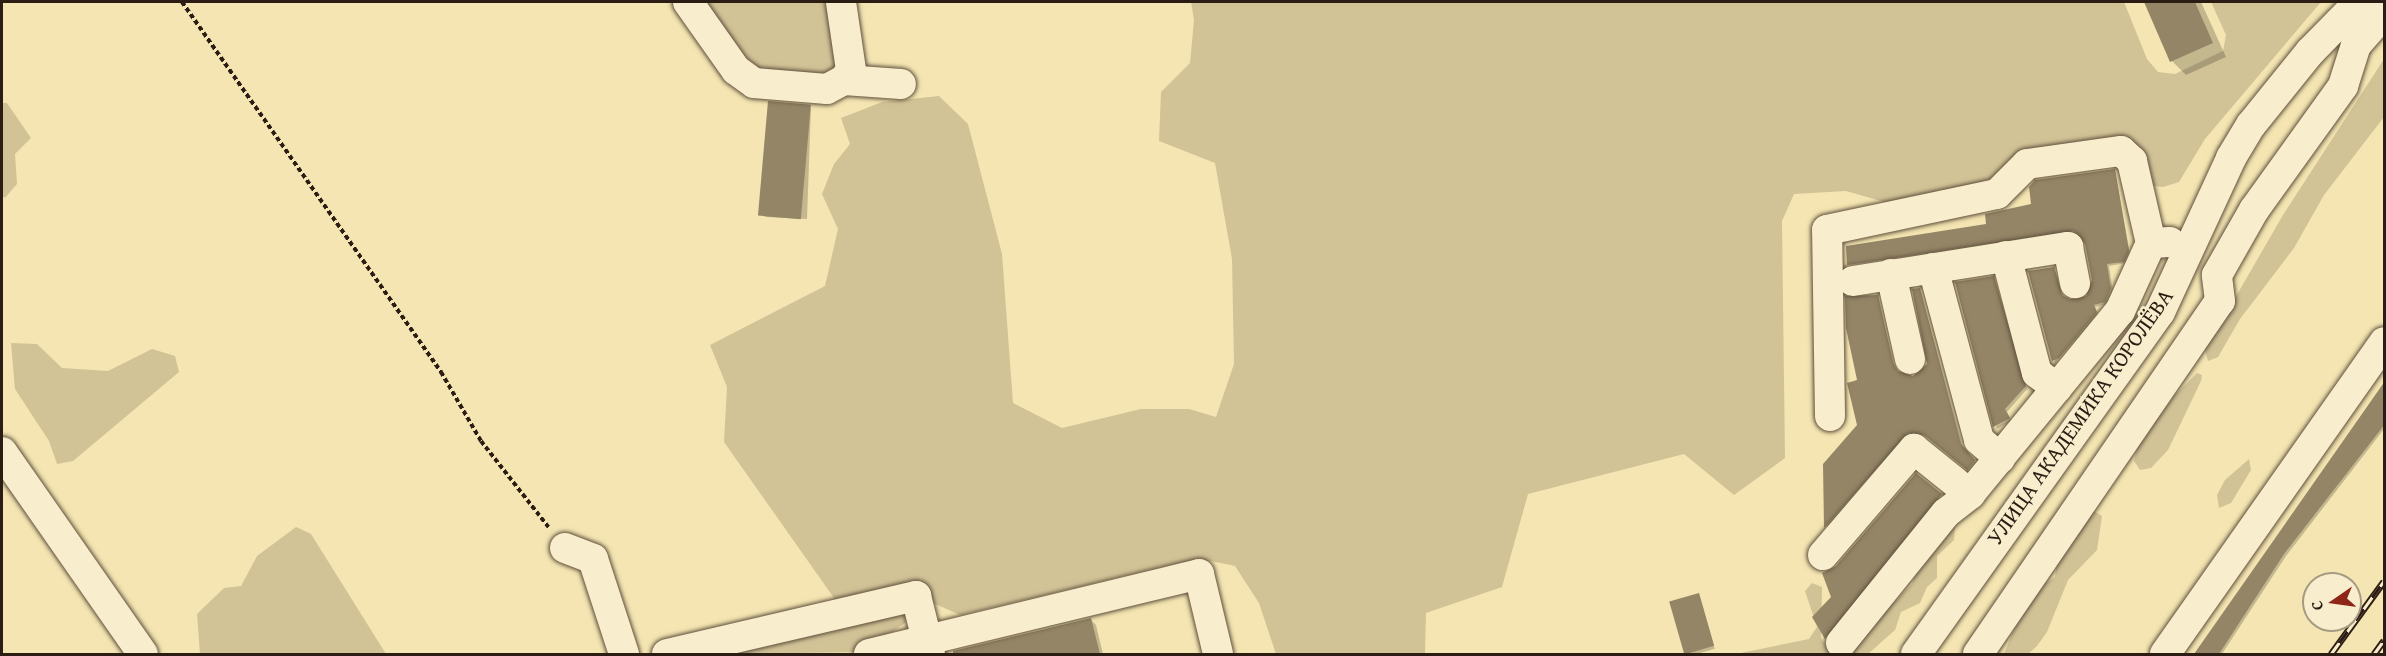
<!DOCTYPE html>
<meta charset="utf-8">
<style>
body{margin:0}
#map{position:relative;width:2386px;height:656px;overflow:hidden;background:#f4e5b2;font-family:"Gentium Book Plus",serif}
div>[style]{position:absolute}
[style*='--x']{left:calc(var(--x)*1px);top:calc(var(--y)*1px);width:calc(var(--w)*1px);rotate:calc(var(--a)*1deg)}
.green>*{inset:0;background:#d2c397}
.shadow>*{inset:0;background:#0003;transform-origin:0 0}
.building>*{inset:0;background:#948566;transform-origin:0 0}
.path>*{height:4px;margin-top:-2px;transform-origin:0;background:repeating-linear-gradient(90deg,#2c1d14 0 4.5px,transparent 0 7.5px)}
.roads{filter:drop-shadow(0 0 2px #5e4f3c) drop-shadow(0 0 2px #5e4f3c)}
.minor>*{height:30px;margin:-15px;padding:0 15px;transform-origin:15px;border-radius:15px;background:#f8eecd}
.rail>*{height:7px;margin-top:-3.5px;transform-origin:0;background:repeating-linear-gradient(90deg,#f8eecd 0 14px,#2c1d14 0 28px);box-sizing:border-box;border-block:2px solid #2c1d14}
span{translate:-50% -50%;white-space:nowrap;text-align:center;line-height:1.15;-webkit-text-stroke:5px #f8eecd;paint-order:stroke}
.street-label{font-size:22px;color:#2c1d14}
.frame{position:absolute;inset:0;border:3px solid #2c1d14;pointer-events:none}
.north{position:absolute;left:2302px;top:572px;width:60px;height:60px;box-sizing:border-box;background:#f8eecd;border:2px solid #a69a83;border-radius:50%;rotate:257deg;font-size:16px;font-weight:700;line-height:24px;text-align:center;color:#2c1d14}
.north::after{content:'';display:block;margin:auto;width:21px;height:27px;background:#8f2418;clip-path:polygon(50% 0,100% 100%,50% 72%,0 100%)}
</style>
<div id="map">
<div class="green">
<i style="clip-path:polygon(698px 2px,828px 2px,838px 59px,835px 73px,762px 77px)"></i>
<i style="clip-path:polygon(1191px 2px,2124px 2px,2147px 59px,2158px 72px,2175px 74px,2223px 51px,2226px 35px,2211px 2px,2321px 2px,2205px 139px,2179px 182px,2163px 187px,2147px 185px,2112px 146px,1895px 205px,1846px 191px,1794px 194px,1782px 221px,1785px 458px,1734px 495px,1684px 454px,1528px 494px,1502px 587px,1426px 613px,1425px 654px,1276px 654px,1259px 603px,1235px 566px,1211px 561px,1183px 562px,960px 615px,933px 603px,864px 652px,719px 654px,817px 632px,834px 598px,724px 442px,727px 387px,710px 345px,825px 286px,838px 229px,822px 194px,834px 164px,850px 144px,841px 118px,882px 102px,939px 96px,968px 124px,1002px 254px,1013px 403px,1062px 428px,1141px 409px,1189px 409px,1216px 417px,1234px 364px,1232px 259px,1215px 163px,1159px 141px,1161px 92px,1190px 63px,1194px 20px)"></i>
<i style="clip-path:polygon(2384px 59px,2384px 117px,2324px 195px,2294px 248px,2240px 319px,2218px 357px,2208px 361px,2205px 350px,2283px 215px)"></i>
<i style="clip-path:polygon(2px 103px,7px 103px,31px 138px,15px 154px,17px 184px,5px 198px,2px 196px)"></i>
<i style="clip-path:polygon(11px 343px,37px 344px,62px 368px,108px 371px,152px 349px,175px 356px,179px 372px,73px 461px,57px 464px,49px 441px,15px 389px)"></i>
<i style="clip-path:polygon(2197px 373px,2202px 375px,2201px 381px,2168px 450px,2151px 468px,2140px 470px,2134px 461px,2138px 444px,2174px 396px)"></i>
<i style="clip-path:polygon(2249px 459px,2251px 470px,2231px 503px,2219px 508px,2217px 495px,2225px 480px)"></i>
<i style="clip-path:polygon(2089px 508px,2102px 516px,2097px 550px,2068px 580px,2047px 632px,2037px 646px,2028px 654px,2004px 654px,2028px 595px,2055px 577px,2058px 554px)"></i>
<i style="clip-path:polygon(1955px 525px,1954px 540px,1937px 556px,1937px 578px,1927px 587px,1920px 603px,1901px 612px,1895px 630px,1868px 654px,1844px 654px,1912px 584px,1919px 563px)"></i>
<i style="clip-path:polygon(296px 527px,311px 534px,386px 654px,200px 654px,197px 614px,224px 588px,241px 586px,257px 556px)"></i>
<i style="clip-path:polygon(1812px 583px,1822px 587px,1821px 638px,1832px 654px,1736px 654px,1809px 639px,1817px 627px,1805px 591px)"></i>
</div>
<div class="shadow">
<i style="clip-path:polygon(2146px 2px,2201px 2px,2226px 57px,2186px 75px,2172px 61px)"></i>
<i style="clip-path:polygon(811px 106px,807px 219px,766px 217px,764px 215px)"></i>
<i style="clip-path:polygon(2115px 171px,2130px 254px,2126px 263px,2109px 266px,2113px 291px,2107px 304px,2095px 307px,2098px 315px,2055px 363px,2030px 272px,2054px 268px,2064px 297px,2070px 301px,2087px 298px,2093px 280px,2086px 243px,2078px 233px,1848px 265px,1988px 225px)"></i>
<i style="clip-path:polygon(1993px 278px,2027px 389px,2007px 412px,2011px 421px,1997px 429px,1957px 284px)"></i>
<i style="clip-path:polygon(1920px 289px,1963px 448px,1977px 464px,1971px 471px,1928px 437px,1910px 435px,1827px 529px,1825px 465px,1858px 425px,1859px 381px,1877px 296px,1895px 367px,1898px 373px,1914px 378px,1928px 364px)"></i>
<i style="clip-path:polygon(2384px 384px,2384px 429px,2286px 556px,2222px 654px,2196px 654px)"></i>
<i style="left:1699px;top:594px;width:57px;height:29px;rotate:74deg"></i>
<i style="clip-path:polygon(1091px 620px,1096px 625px,1103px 654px,968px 654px,967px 650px)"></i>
</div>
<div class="building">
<i style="clip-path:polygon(2144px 2px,2195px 2px,2213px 43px,2170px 62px)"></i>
<i style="left:768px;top:101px;width:43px;height:115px;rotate:5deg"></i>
<i style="clip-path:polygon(2115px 169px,2129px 251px,2124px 262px,2107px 264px,2111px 288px,2105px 302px,2094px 305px,2097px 312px,2059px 358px,2052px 361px,2028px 271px,2054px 267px,2062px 295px,2070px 299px,2086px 296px,2092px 280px,2085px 244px,2074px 231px,1847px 265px,1846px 246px,1986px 224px,1985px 214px,2031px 204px,2029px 187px,2035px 180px)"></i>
<i style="clip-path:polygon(1994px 276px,2026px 386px,2005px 409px,2010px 418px,1993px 427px,1955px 282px)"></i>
<i style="clip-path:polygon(1920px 288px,1961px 444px,1975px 460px,1967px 470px,1924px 435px,1908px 433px,1824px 528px,1823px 464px,1857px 425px,1847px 383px,1857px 380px,1846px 328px,1845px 296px,1878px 295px,1893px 363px,1898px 371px,1913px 376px,1927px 364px,1912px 289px)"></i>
<i style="clip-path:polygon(2385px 381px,2385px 424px,2284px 554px,2219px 654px,2194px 654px)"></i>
<i style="clip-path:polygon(1916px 473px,1942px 494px,1825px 639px,1812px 617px,1831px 597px,1822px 573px,1836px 566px)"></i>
<i style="left:1699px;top:593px;width:55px;height:31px;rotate:74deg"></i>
<i style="clip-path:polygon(1091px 618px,1100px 654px,953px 654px,953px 651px)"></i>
</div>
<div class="path">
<i style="--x:182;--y:2;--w:452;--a:55"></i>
<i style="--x:441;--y:372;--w:80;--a:59.9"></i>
<i style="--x:481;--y:441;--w:112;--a:51.9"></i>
</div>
<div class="roads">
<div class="minor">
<i style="--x:688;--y:2;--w:83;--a:54.8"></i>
<i style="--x:736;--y:70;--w:22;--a:36"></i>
<i style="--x:754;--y:83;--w:73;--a:4.7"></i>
<i style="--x:827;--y:89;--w:19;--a:-28"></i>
<i style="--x:844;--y:80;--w:12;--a:-55"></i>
<i style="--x:851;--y:70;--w:69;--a:-98.4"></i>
<i style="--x:844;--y:80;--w:57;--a:4"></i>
<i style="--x:2006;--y:256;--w:121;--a:75.2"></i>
<i style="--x:2037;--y:373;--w:25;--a:37"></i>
<i style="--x:1933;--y:268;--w:178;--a:75"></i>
<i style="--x:1979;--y:440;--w:28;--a:41"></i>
<i style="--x:1891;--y:274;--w:87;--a:77.4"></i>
<i style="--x:1853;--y:281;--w:218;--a:-9"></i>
<i style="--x:2068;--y:247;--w:37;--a:79"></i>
<i style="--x:1830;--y:416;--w:186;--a:-90.9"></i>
<i style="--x:1827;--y:230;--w:174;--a:-12"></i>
<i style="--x:1997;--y:194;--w:42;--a:-45"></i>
<i style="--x:2027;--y:164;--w:95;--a:-7.9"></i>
<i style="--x:2121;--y:151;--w:15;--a:42"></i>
<i style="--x:2132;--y:161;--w:84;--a:77"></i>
<i style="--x:2;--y:452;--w:246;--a:55.1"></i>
<i style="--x:565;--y:548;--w:30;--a:21"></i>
<i style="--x:593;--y:559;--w:100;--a:71.9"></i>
<i style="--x:1823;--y:555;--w:140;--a:-49.4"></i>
<i style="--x:1914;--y:449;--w:72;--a:38.8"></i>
<i style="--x:1841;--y:643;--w:167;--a:-51.1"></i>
<i style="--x:1946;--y:513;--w:31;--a:-38"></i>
<i style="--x:1970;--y:494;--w:237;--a:-50.7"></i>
<i style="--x:2120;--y:311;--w:75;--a:-65.5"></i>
<i style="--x:2151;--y:243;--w:19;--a:-3"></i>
<i style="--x:667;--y:654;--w:256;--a:-13.1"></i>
<i style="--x:916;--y:596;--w:45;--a:76"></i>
<i style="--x:927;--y:640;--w:280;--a:-13.6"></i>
<i style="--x:1199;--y:574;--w:82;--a:76.6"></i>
<i style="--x:869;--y:654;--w:60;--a:-13.6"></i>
<i style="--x:927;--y:640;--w:14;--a:78"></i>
<i style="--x:1916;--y:654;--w:420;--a:-54.5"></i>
<i style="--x:2160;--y:312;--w:170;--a:-65.2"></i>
<i style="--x:2231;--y:158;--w:39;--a:-59"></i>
<i style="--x:2251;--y:125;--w:94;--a:-51.1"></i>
<i style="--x:2310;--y:52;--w:70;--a:-45.6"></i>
<i style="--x:1978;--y:654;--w:428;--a:-55.6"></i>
<i style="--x:2220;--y:301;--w:26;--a:-97"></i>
<i style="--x:2217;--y:275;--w:75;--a:-60.4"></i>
<i style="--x:2254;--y:210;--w:153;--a:-54.3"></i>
<i style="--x:2343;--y:86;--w:43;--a:-72.4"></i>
<i style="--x:2356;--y:45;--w:43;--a:-48.8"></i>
<i style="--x:2165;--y:654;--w:381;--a:-54.9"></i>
</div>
</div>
<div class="rail">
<i style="--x:2331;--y:654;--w:90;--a:-54"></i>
<i style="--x:2374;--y:654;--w:17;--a:-54"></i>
</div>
<div class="street-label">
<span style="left:2080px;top:417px;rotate:-55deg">УЛИЦА АКАДЕМИКА КОРОЛЁВА</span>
</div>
<div class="frame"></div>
<div class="north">С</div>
</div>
